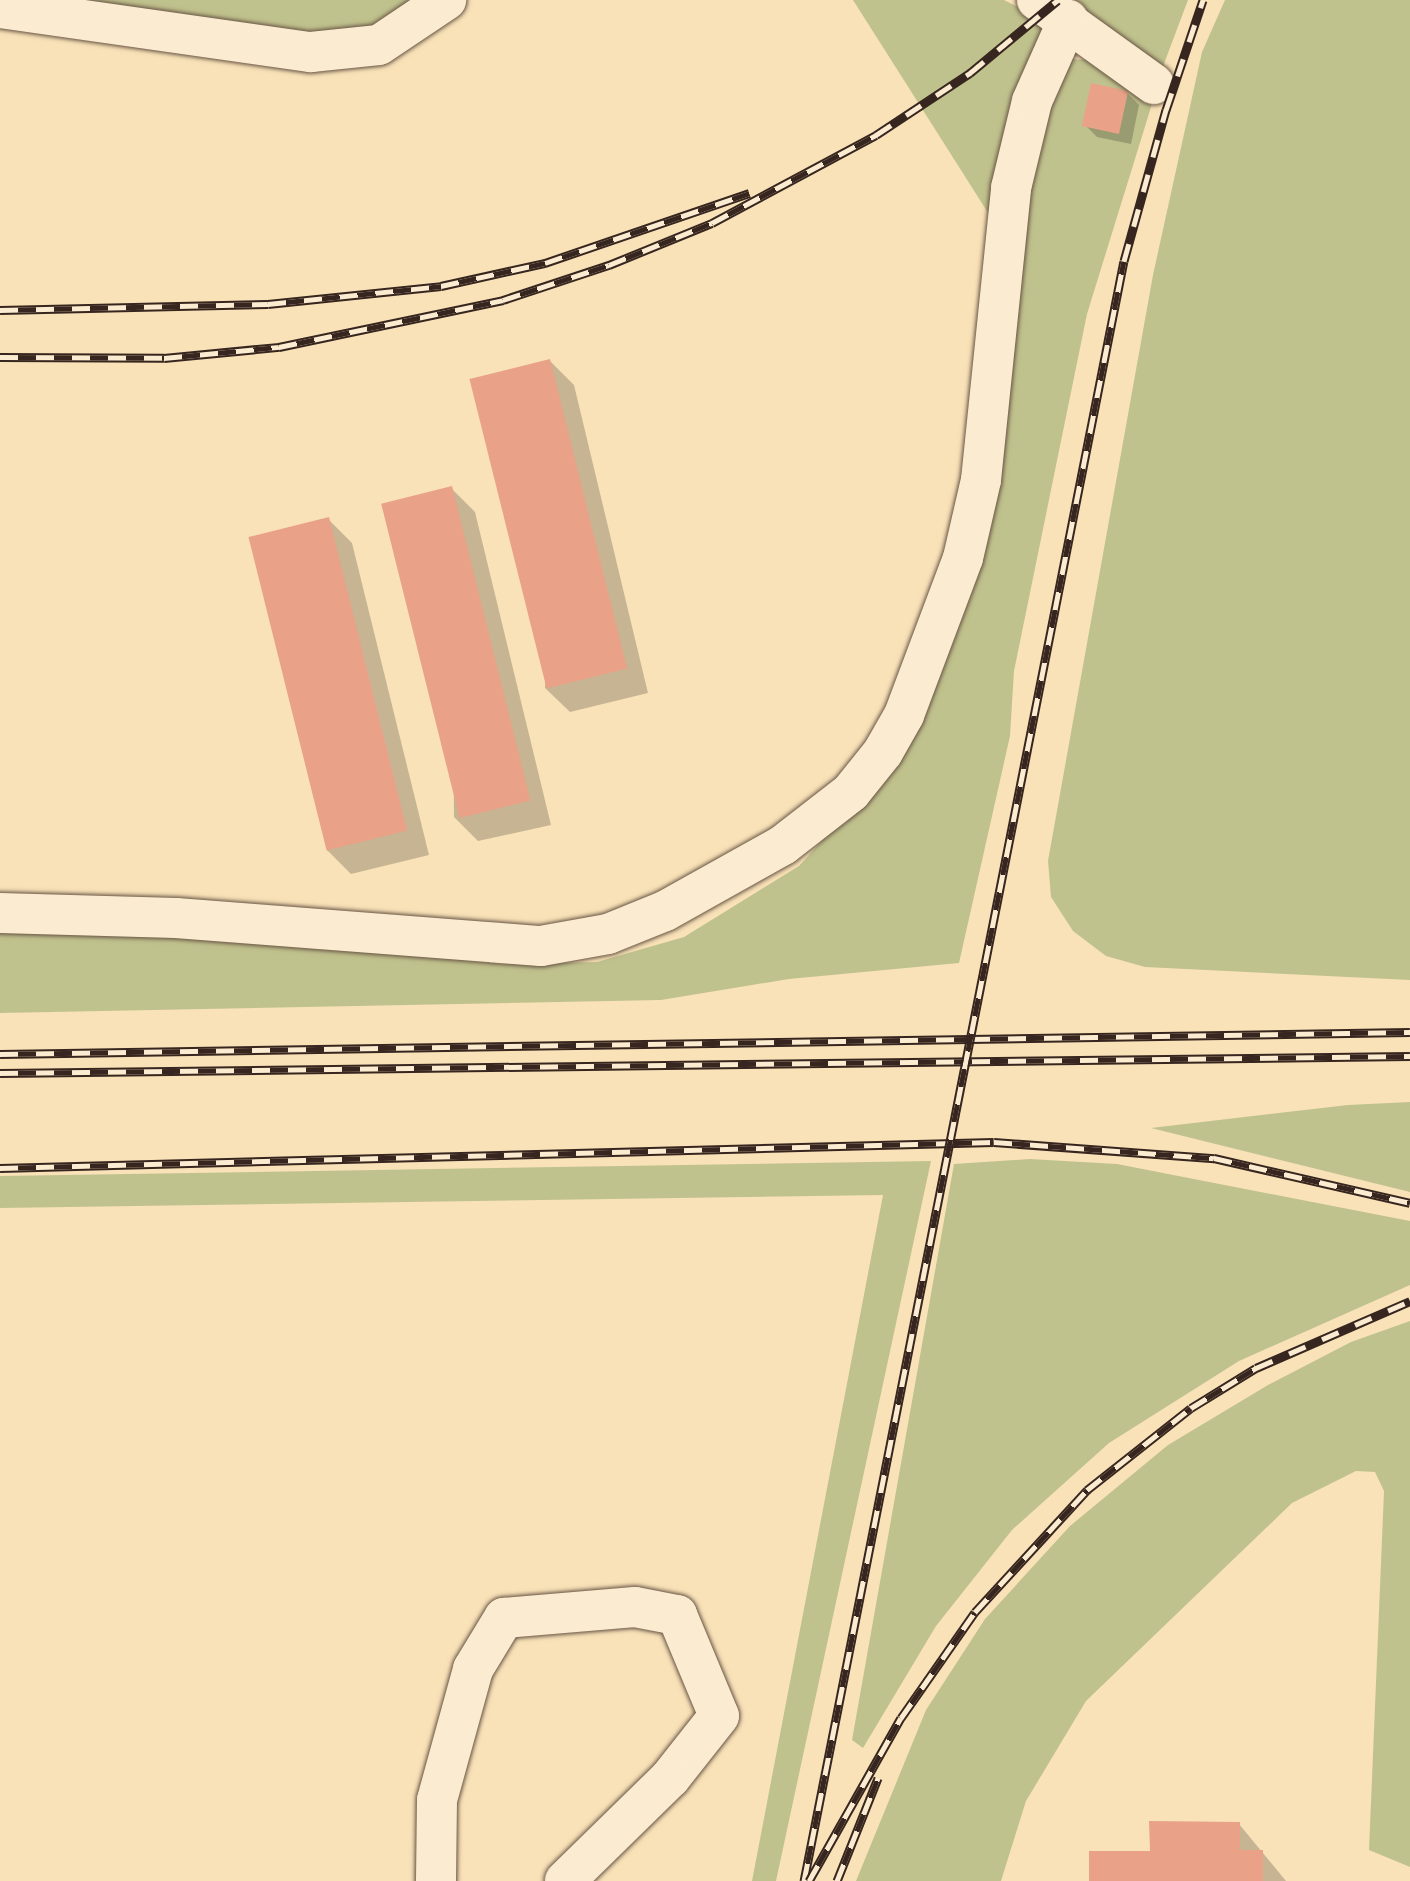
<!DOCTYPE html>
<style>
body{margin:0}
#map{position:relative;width:1410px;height:1881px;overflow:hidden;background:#f9e2b8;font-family:Vollkorn,serif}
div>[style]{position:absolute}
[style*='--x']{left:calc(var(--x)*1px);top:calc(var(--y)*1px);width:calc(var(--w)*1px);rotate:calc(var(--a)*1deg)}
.green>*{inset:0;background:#c0c28d}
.shadow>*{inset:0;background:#0003}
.building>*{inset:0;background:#e9a287;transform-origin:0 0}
.roads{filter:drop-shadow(0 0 2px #685545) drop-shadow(0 0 2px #685545)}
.minor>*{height:40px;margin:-20px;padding:0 20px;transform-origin:20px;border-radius:20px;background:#fbecd1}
.rail>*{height:9px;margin-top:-4.5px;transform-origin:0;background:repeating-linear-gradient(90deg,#fbecd1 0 18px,#37261f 0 36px);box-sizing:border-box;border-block:2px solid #37261f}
span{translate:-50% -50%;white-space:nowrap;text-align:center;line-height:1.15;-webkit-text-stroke:6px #fbecd1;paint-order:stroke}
</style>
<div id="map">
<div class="green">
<i style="clip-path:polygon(23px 0,428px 0,343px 42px)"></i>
<i style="clip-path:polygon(853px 0,1004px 0,1044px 20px,992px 219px)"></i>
<i style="clip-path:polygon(1066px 0,1188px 0,1159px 77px)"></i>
<i style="clip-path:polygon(1225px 0,1410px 0,1410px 980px,1145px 967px,1106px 956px,1073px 931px,1051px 897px,1048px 861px,1153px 275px,1202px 52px)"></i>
<i style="clip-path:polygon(1071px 59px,1107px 61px,1152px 104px,1087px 314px,1014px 671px,1010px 736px,959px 963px,789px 979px,661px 1000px,0 1013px,0 931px,130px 930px,504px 964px,597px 962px,684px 937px,799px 866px,906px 748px,1026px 193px,1057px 80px)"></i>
<i style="clip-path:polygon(1410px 1102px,1410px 1192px,1151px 1128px,1348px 1105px)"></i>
<i style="clip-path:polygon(1030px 1159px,1117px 1164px,1410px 1221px,1410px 1285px,1239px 1361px,1109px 1443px,1012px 1530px,936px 1626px,863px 1748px,852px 1740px,954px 1164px)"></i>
<i style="clip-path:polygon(931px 1161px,776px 1881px,752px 1881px,883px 1195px,0 1208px,0 1176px)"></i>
<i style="clip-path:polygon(1410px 1321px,1410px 1867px,1369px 1850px,1384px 1491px,1375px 1472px,1356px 1471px,1292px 1503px,1086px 1701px,1026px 1801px,1001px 1881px,856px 1881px,926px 1710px,985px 1619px,1070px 1526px,1168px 1445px,1268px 1385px,1351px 1342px)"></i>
</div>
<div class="shadow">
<i style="clip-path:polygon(1127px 93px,1139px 105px,1131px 144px,1097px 137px,1085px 125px)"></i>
<i style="clip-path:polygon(550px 361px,574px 385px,648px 693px,570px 712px,545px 688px)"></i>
<i style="clip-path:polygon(451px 488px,475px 512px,551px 825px,478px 841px,454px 817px)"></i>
<i style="clip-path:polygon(328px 519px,352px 543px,429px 855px,351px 874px,327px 850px)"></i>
<i style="clip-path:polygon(1239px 1824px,1286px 1881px,1091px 1881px,1152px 1853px)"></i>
</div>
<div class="building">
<i style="left:1091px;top:83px;width:38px;height:44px;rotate:12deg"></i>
<i style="left:550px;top:359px;width:319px;height:83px;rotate:76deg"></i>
<i style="left:452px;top:486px;width:324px;height:73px;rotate:76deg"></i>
<i style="left:329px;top:517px;width:323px;height:83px;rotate:76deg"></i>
<i style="clip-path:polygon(1149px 1821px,1240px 1822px,1240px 1850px,1263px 1850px,1263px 1881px,1089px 1881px,1089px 1851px,1150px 1851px)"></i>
</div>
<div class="roads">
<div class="minor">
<i style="--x:1037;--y:0;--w:144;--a:35.7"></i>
<i style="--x:0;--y:8;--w:314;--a:8.1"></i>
<i style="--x:311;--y:52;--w:68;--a:-5.9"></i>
<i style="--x:379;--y:45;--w:81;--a:-33.9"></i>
<i style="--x:0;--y:913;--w:176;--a:1.6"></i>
<i style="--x:176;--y:918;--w:366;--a:4.4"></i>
<i style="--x:541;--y:946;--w:68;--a:-10.2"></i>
<i style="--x:608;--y:934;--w:61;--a:-22"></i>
<i style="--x:665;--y:911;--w:135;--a:-29.2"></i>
<i style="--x:783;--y:845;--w:86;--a:-37.9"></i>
<i style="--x:851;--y:792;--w:51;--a:-51.3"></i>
<i style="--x:883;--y:752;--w:43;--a:-60.4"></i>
<i style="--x:904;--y:715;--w:168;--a:-69.4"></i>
<i style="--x:963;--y:558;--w:80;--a:-77"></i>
<i style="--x:981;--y:480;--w:294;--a:-84.1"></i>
<i style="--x:1011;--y:188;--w:89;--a:-76.4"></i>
<i style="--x:1032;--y:101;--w:89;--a:-66"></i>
<i style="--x:436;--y:1881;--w:81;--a:-89.3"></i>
<i style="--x:437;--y:1800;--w:136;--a:-74.6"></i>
<i style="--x:473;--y:1669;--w:60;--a:-58.7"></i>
<i style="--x:504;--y:1618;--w:131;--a:-4.8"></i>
<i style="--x:635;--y:1607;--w:43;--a:10.8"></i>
<i style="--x:677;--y:1615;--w:109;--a:67.4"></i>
<i style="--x:719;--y:1716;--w:79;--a:128.3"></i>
<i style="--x:670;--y:1778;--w:147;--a:135.6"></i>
</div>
</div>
<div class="rail">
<i style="--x:0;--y:310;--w:268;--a:-1.3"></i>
<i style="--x:268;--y:304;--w:174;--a:-5.9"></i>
<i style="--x:441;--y:286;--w:107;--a:-12.5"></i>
<i style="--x:545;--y:263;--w:216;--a:-18.9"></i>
<i style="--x:0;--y:357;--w:164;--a:0.3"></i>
<i style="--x:164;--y:358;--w:116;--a:-5.5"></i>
<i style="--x:279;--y:347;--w:229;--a:-11.8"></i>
<i style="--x:503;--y:300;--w:112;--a:-18.3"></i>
<i style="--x:609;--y:265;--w:111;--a:-22.2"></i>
<i style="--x:712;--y:223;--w:186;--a:-28.2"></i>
<i style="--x:876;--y:135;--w:113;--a:-33.4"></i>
<i style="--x:970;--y:73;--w:114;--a:-39.7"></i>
<i style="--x:0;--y:1054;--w:1410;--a:-0.89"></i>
<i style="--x:0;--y:1073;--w:1410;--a:-0.69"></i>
<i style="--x:0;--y:1168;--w:994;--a:-1.5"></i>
<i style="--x:994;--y:1142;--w:221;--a:4.2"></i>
<i style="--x:1214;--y:1158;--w:201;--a:12.9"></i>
<i style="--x:804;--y:1881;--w:1651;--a:-78.83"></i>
<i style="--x:1124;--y:261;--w:157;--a:-74.5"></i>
<i style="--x:1166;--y:110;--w:116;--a:-71.4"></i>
<i style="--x:809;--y:1881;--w:187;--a:-60.6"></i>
<i style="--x:901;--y:1718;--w:129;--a:-55.1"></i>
<i style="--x:975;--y:1612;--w:166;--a:-47.4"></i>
<i style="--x:1087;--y:1490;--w:132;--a:-38.3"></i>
<i style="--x:1191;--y:1408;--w:76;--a:-31.6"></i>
<i style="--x:1256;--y:1368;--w:168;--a:-23.5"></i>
<i style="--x:837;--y:1881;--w:111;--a:-68.3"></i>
</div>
</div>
